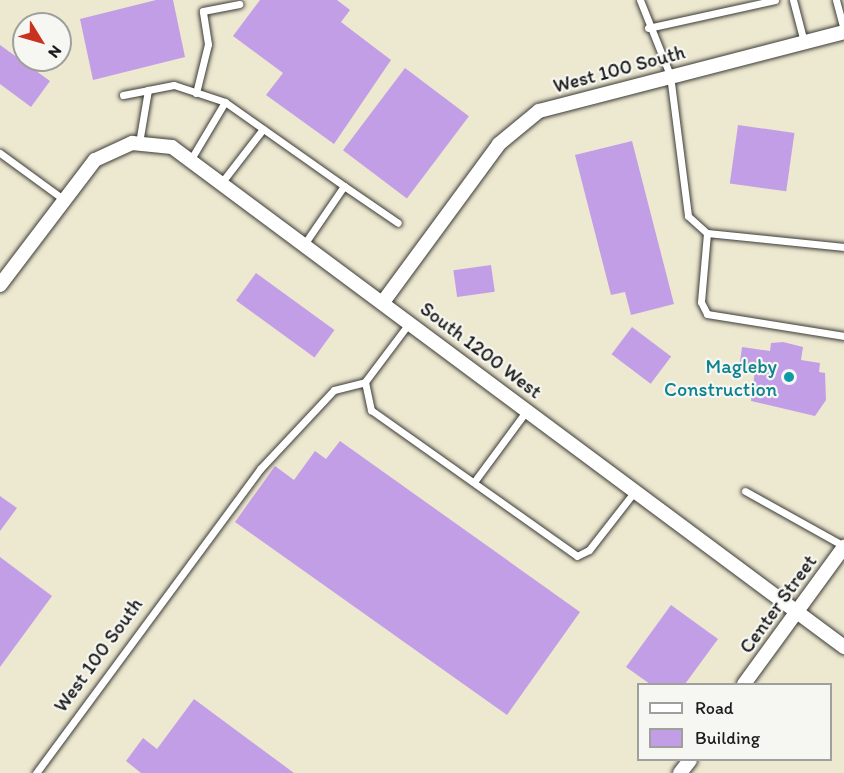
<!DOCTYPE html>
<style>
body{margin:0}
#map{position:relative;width:844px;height:773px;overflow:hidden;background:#ede8d0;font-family:Itim,sans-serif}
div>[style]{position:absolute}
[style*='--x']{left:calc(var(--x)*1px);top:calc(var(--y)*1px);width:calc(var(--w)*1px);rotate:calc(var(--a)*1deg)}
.building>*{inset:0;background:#c29ee6;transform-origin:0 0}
.roads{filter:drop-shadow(0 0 2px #3b3b37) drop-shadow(0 0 2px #3b3b37)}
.service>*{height:7px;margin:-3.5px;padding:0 3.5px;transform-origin:3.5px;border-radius:3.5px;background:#fff}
.minor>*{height:14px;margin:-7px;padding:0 7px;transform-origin:7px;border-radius:7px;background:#fff}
.dots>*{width:16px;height:16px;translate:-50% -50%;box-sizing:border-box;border:3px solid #f6f6f2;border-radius:50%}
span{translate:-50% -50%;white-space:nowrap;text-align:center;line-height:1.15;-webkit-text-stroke:4.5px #f6f6f2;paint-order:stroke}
.street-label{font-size:20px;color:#1c1c1c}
.culture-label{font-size:20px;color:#0d838f}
.right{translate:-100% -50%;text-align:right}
.legend{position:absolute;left:637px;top:683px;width:195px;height:78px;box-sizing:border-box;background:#f6f6f2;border:2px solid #9f9f9c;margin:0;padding:8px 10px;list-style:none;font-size:18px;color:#1c1c1c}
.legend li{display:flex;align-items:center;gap:12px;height:30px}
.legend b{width:30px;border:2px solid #9f9f9c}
.north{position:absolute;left:12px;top:12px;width:60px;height:60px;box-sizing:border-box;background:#f6f6f2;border:2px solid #9f9f9c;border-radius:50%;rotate:127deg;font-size:16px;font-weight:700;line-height:24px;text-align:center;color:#1c1c1c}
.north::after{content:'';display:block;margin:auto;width:21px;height:27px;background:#c8321e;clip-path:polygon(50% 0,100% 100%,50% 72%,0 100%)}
</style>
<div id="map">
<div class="building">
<i style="clip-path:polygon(156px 0,173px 0,185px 57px,93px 80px,80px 19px)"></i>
<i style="clip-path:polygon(260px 0,337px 0,350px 10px,341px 22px,391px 60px,334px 144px,266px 95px,283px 73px,233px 36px)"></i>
<i style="clip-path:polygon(0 45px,50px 81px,31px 107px,0 84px)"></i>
<i style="left:405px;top:68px;width:80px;height:103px;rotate:37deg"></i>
<i style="left:738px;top:125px;width:57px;height:59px;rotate:8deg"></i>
<i style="clip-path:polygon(632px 141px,674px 304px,631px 315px,625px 292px,611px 295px,575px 155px)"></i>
<i style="left:491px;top:265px;width:27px;height:38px;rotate:82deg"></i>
<i style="left:256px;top:273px;width:97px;height:34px;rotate:36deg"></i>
<i style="left:632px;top:327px;width:49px;height:34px;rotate:37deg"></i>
<i style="clip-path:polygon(783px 342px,803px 347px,801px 360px,820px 363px,819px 372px,825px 373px,826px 400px,815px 416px,751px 401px,755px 371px,739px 369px,742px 347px,770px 351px,771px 343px)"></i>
<i style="clip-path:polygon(340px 441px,580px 612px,507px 715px,235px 522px,275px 466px,294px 480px,315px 451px,326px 459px)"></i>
<i style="clip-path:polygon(0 496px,17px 508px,0 531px)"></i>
<i style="clip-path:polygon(0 557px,52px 596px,0 667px)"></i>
<i style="clip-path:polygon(671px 605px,718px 639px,685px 684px,650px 684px,626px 667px)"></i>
<i style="clip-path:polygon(194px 699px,294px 773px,141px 773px,126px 761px,143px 738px,157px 749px)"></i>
</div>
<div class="roads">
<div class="service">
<i style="--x:640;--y:0;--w:81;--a:68.2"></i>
<i style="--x:670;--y:75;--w:142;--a:82.7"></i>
<i style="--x:688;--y:216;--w:25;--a:42"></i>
<i style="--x:707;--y:233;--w:138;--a:5.8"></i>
<i style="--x:793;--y:0;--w:43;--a:75.3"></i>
<i style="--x:836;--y:0;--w:30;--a:75"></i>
<i style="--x:648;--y:28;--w:130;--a:-12.4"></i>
<i style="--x:196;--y:93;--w:50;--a:-76.2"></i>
<i style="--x:208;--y:44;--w:33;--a:-99"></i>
<i style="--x:203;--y:11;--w:37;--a:-11"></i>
<i style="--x:123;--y:95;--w:25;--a:-11"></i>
<i style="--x:139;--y:143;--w:54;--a:-80.4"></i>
<i style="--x:148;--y:90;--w:26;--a:-11"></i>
<i style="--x:174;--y:85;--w:54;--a:18.4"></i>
<i style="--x:225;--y:102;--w:146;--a:35.2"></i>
<i style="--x:0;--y:153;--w:78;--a:36.1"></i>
<i style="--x:191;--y:159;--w:66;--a:-59.2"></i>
<i style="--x:222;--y:182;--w:67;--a:-52.3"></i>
<i style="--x:707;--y:233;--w:69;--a:95"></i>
<i style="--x:701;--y:302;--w:13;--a:63"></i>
<i style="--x:707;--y:314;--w:139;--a:9.1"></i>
<i style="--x:305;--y:243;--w:69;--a:-55.6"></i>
<i style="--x:344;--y:186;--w:65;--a:34.4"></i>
<i style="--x:410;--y:322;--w:75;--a:126.9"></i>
<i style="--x:365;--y:382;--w:29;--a:78"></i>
<i style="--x:371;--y:410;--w:252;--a:35.3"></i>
<i style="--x:577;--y:556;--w:13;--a:-27"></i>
<i style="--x:589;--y:550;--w:75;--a:-52.1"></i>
<i style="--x:474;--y:482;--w:89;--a:-53.6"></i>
<i style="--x:745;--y:491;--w:113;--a:29.1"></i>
<i style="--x:36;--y:773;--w:378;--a:-53.6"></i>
<i style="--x:260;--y:469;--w:108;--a:-46.9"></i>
<i style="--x:334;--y:390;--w:32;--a:-14"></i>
</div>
<div class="minor">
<i style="--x:0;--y:285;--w:157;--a:-52.8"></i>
<i style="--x:95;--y:160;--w:41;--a:-24.7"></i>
<i style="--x:132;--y:143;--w:40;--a:5.7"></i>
<i style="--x:172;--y:147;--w:838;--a:36.65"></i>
<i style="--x:383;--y:302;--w:196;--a:-53.7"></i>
<i style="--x:499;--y:144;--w:52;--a:-39.5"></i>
<i style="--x:539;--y:111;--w:315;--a:-14.5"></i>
<i style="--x:744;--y:684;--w:170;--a:-53.9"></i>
<i style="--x:680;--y:773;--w:16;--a:-52"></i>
</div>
</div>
<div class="dots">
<i style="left:789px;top:377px;background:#0f9aa8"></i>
</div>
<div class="street-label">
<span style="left:619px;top:69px;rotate:-15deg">West 100 South</span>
<span style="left:481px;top:350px;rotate:37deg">South 1200 West</span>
<span style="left:778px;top:604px;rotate:-54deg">Center Street</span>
<span style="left:98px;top:655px;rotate:-54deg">West 100 South</span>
</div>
<div class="culture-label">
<span class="right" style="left:777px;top:378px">Magleby<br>Construction</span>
</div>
<ul class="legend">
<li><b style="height:8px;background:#fff"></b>Road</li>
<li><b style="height:16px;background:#c29ee6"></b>Building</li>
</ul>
<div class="north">N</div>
</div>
